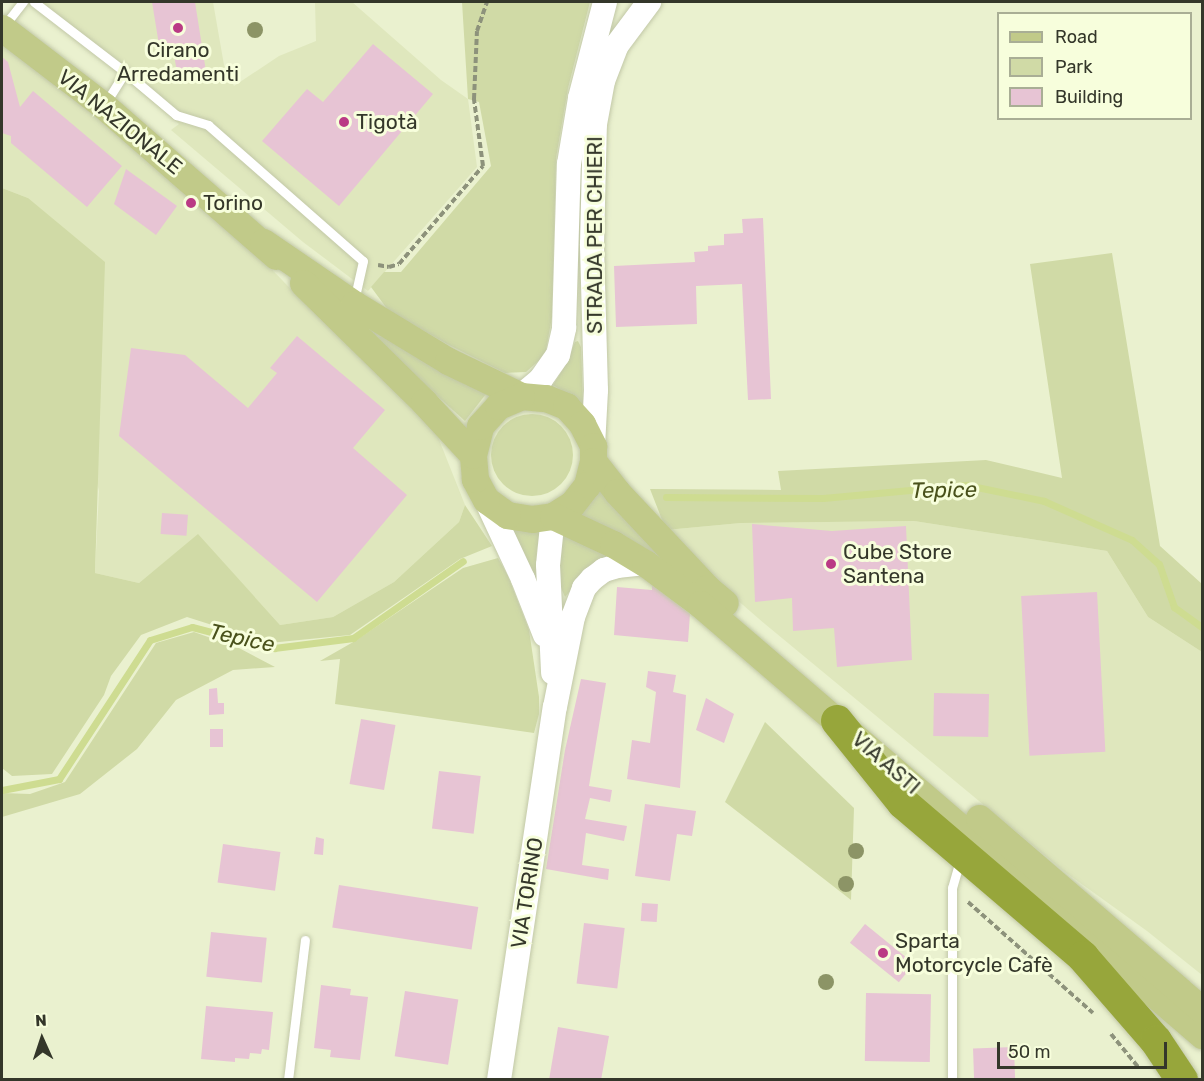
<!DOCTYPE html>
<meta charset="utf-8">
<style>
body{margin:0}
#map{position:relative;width:1204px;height:1081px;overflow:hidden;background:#eaf1cf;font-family:Rubik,sans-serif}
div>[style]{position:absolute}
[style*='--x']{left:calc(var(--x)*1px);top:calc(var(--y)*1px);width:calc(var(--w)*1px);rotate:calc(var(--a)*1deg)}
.built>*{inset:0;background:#dfe7bd}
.green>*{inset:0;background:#d0daa6}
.round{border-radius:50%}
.stream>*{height:7px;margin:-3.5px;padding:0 3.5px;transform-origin:3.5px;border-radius:3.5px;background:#cedc91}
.building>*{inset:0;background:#e7c4d4;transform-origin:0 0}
.path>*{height:4px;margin-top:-2px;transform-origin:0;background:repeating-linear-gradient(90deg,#8d927b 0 6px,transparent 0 9px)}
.roads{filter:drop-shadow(0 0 2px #c2c8a7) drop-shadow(0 0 2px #c2c8a7)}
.lane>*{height:9px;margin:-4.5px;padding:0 4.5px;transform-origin:4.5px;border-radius:4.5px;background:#fff}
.secondary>*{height:24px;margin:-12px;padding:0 12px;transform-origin:12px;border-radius:12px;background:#fff}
.primary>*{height:27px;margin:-13.5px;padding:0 13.5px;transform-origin:13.5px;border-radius:13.5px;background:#c1ca89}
.highway>*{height:32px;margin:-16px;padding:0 16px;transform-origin:16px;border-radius:16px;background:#97a63b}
.trees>*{width:16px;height:16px;margin:-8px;border-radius:50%;background:#8c9466}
.dots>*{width:16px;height:16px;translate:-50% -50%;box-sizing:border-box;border:3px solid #f7fedc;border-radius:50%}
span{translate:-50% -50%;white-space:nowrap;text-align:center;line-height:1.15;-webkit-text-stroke:6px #f7fedc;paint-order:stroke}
.poi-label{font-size:21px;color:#34372a}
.left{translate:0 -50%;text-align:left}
.street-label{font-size:21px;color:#34372a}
.water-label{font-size:22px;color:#49511b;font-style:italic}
.frame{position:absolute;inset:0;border:3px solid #34372a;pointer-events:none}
.legend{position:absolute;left:997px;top:12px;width:195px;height:108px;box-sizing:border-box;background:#f7fedc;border:2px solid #a9ae95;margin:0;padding:8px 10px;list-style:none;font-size:18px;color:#34372a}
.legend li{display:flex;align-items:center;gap:12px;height:30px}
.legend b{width:30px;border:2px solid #a9ae95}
.north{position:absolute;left:12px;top:1009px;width:60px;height:60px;-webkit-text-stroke:4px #f7fedc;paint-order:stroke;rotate:357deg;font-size:16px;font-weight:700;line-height:24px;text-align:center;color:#34372a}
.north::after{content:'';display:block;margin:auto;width:21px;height:27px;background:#34372a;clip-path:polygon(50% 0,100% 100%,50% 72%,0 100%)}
.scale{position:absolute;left:997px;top:1042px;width:170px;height:27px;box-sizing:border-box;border:3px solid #34372a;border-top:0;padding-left:8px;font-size:18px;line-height:21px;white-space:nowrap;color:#34372a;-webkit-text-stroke:4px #f7fedc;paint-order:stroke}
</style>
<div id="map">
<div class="built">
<i style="clip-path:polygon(33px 2px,213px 2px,224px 65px,234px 86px,279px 56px,316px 41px,315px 2px,352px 2px,441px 80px,468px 99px,477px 167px,368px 291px,303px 242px,171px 130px,179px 124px)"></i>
<i style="clip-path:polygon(2px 37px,216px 212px,316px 315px,434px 427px,465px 505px,459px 522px,394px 582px,333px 617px,280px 625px,198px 535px,139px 583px,95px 573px,99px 491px,28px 198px,2px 188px)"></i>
<i style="clip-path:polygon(914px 521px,1107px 551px,1148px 617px,1202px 652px,1202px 975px,1147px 931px,1065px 872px,765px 624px,720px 585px,666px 530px,741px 523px)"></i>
</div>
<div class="green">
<i style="clip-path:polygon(462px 2px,590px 2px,568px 88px,556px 158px,552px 317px,545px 355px,526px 372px,505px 373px,447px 344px,388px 310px,371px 287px,384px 272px,401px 272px,491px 166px,479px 102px,468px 99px)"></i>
<i style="clip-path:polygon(2px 188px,28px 198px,105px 262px,95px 573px,139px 583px,198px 534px,280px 625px,333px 617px,394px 582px,459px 522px,465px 505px,492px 546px,460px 559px,350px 635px,269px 643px,187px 617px,141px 635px,111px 676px,104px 695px,52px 774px,12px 776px,2px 768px)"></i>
<i style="clip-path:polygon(1112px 253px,1160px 546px,1202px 584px,1202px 652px,1148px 617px,1107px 551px,914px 521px,741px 523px,666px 530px,650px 489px,781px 490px,778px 471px,986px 460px,1062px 478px,1030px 264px)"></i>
<i style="clip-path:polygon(378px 337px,384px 337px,486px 394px,465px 421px,382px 346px)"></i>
<i style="clip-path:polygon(578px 341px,581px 347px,583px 404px,553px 385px,565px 366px,575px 342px)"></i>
<i class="round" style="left:491px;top:414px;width:82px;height:82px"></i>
<i style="clip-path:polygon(597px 487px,661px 556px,656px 562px,577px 515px)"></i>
<i style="clip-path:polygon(511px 524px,541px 530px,537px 548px,535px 585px)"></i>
<i style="clip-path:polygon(560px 535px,568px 535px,610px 559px,576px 584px,565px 597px,559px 583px)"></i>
<i style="clip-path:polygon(498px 558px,508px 576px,529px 630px,539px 697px,539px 714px,534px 733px,335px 704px,340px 659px,320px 661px,355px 641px,463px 568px)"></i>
<i style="clip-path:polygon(194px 632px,239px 648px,275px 667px,233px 670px,176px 700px,137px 749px,80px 794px,2px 817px,2px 793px,30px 794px,65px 782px,156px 643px)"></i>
<i style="clip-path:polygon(765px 722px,854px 808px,851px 900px,725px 802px)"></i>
</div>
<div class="stream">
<i style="--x:666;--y:497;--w:157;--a:0.4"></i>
<i style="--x:823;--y:498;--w:145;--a:-5.2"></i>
<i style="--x:967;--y:485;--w:79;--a:11.7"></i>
<i style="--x:1044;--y:501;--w:96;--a:23.9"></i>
<i style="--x:1132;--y:540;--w:36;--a:42"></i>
<i style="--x:1159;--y:564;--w:46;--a:70.8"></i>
<i style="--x:1174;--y:607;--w:34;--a:36"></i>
<i style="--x:2;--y:790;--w:58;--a:-10.9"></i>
<i style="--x:59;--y:779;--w:166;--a:-56.8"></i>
<i style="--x:150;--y:640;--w:44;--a:-17.2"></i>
<i style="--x:192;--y:627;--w:85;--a:14.4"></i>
<i style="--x:274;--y:648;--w:80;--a:-7.2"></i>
<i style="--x:353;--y:638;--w:134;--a:-35"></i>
</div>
<div class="building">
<i style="clip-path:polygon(152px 2px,195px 2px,207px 78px,179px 83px,174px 55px,161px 57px)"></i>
<i style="clip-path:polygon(373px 44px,433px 94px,339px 206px,262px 141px,307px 89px,323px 102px)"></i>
<i style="clip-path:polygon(2px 57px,8px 62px,20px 107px,33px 91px,122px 166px,87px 207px,11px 143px,11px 136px,2px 133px)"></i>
<i style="clip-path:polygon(126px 169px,177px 206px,156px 235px,114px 204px)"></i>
<i style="clip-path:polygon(763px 218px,771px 399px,748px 400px,742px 284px,696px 286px,697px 324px,616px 327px,614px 266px,695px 262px,694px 252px,708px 251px,708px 246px,724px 245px,724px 234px,743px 233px,742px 219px)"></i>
<i style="clip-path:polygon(297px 336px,385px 410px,353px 448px,407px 495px,317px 602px,119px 436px,131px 348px,185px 355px,248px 408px,277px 373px,270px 368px)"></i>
<i style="left:162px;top:513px;width:26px;height:21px;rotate:4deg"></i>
<i style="clip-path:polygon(752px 524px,832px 531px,906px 526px,912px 660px,837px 667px,834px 628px,793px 631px,792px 598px,755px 602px)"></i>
<i style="clip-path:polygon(652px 585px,690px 614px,688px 642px,614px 635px,617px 587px,652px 590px)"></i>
<i style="left:1097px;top:592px;width:160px;height:76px;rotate:87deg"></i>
<i style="clip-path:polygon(648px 671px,676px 675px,673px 692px,686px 695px,680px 788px,627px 779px,632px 740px,650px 743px,656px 692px,646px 687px)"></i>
<i style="clip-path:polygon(581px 679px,606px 683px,589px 786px,612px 790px,610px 802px,590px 798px,585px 819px,627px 826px,624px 841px,586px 833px,582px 865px,609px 869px,608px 880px,546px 869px,565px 750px)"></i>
<i style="clip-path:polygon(217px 688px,218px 703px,224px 703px,224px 714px,209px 715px,209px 689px)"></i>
<i style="left:934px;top:693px;width:55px;height:43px;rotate:1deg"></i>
<i style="clip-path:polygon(706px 698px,734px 714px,724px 743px,696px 730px)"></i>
<i style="left:361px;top:719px;width:35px;height:66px;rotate:10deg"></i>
<i style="left:210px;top:729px;width:13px;height:18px"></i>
<i style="left:439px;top:771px;width:42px;height:58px;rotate:7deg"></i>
<i style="clip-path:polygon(645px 804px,696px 811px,692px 836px,677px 834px,670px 881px,635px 876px)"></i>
<i style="clip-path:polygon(316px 837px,324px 839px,323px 855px,314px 854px)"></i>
<i style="left:223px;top:844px;width:58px;height:39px;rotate:8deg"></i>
<i style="left:339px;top:885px;width:141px;height:43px;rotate:9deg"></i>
<i style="left:642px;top:903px;width:16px;height:18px;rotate:4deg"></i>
<i style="left:584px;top:923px;width:41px;height:61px;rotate:7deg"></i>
<i style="left:865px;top:924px;width:63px;height:24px;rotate:39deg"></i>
<i style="left:211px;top:932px;width:56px;height:45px;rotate:6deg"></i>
<i style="clip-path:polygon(321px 985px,351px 989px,350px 995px,368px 997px,360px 1060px,330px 1057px,331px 1050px,314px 1048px)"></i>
<i style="left:405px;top:991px;width:54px;height:66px;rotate:9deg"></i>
<i style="left:866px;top:993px;width:65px;height:68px;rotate:1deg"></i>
<i style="clip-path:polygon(206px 1006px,273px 1012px,269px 1050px,262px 1049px,261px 1054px,250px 1053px,249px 1059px,235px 1058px,235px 1062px,201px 1059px)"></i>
<i style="clip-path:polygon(558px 1027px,609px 1036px,601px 1080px,549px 1080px)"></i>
<i style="left:1014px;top:1047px;width:33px;height:41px;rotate:88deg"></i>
</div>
<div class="path">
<i style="--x:378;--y:265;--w:11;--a:10"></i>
<i style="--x:389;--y:267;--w:10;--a:-17"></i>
<i style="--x:399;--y:264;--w:129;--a:-49.4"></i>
<i style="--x:483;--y:166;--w:68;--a:-97.7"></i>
<i style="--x:474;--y:99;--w:68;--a:-87.5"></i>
<i style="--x:477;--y:31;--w:31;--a:-71"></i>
<i style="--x:968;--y:902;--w:167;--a:41.6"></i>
<i style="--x:1111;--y:1034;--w:44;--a:50.5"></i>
</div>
<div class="roads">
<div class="lane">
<i style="--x:34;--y:2;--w:115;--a:37.6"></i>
<i style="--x:125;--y:72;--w:38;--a:122"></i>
<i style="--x:4;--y:26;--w:31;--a:-52"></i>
<i style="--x:125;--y:72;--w:67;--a:40.1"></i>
<i style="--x:176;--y:115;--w:34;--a:17"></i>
<i style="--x:208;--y:125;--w:206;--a:41.3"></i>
<i style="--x:363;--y:261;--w:41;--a:102.7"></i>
<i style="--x:288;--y:1080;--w:141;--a:-83.1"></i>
<i style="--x:952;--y:1080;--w:192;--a:-90"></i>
<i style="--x:952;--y:888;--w:29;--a:-74"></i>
</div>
<div class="secondary">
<i style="--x:521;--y:396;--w:26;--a:-40"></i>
<i style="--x:541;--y:379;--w:29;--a:-55"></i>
<i style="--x:558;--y:355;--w:28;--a:-77"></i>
<i style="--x:564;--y:328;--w:164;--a:-88.3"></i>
<i style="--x:569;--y:164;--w:67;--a:-80.5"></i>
<i style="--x:580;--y:98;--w:99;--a:-75.4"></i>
<i style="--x:593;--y:446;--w:56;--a:-86.9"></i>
<i style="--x:596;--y:390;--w:146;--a:-91.6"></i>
<i style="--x:592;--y:244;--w:120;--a:-88.6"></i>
<i style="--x:595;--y:124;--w:44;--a:-79.5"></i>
<i style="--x:603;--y:81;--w:39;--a:-69"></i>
<i style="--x:617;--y:45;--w:54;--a:-53.3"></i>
<i style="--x:486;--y:500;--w:87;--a:64.9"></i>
<i style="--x:523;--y:579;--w:60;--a:68.6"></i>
<i style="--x:553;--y:516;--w:49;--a:95.8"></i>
<i style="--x:548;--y:565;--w:108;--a:87.3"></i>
<i style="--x:499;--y:1080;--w:377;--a:-81.5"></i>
<i style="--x:555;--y:707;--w:92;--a:-78.7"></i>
<i style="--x:573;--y:617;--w:31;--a:-69"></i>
<i style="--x:584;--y:588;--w:12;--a:-48"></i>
<i style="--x:592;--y:579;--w:15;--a:-37"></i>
<i style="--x:604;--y:570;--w:14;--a:-17"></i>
<i style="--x:617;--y:566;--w:28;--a:-6"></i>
</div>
<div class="primary">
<i style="--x:2;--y:28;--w:128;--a:37.4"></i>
<i style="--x:104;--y:106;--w:228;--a:41.1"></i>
<i style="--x:263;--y:242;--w:110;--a:34.3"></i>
<i style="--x:354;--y:304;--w:110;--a:31.2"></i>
<i style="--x:448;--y:361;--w:81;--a:25.6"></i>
<i style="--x:521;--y:396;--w:25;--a:5"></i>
<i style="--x:546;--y:398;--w:22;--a:22"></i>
<i style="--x:566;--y:406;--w:24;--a:48"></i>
<i style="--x:582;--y:424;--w:25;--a:63"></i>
<i style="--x:593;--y:446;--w:15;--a:90"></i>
<i style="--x:593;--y:461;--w:25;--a:104"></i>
<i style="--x:587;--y:485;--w:24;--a:128"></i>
<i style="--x:572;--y:504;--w:22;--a:148"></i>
<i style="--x:553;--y:516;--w:21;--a:172"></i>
<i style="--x:532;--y:519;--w:25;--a:-171"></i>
<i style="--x:507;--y:515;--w:26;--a:-144"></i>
<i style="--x:486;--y:500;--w:24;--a:-118"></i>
<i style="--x:475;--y:479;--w:24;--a:-95"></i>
<i style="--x:473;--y:455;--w:30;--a:-76"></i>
<i style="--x:480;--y:426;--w:27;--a:-48"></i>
<i style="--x:498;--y:406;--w:25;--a:-23"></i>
<i style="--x:303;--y:283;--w:170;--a:44.5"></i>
<i style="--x:424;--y:402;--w:72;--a:47.2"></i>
<i style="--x:593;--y:461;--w:39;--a:52"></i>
<i style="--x:617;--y:492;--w:132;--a:46.8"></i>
<i style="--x:707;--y:588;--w:23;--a:40"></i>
<i style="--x:553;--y:516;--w:66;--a:25"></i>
<i style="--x:613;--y:544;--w:37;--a:31"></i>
<i style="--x:645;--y:563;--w:69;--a:36.7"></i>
<i style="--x:700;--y:604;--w:662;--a:40.65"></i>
<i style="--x:979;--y:818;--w:294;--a:40.7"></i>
</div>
<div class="highway">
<i style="--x:837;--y:721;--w:105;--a:51.2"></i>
<i style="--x:903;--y:803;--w:237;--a:40.5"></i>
<i style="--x:1083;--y:957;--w:111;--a:49"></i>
<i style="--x:1156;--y:1041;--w:47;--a:56.3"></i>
</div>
</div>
<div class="trees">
<i style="left:255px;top:30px"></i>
<i style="left:856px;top:851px"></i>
<i style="left:846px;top:884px"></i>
<i style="left:826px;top:982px"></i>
</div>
<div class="dots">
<i style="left:178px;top:28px;background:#ba3a85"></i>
<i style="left:344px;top:122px;background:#ba3a85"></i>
<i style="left:191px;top:203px;background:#ba3a85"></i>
<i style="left:831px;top:564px;background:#ba3a85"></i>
<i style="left:883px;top:953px;background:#ba3a85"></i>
</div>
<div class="poi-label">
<span style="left:178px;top:62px">Cirano<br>Arredamenti</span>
<span class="left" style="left:356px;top:122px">Tigotà</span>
<span class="left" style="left:203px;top:203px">Torino</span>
<span class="left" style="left:843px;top:564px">Cube Store<br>Santena</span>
<span class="left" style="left:895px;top:953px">Sparta<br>Motorcycle Cafè</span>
</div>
<div class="street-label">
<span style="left:120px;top:122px;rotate:39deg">VIA NAZIONALE</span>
<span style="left:595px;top:235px;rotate:-90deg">STRADA PER CHIERI</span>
<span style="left:886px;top:763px;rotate:41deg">VIA ASTI</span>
<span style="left:527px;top:893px;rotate:-81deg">VIA TORINO</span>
</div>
<div class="water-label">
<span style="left:944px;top:490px;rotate:-1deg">Tepice</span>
<span style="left:242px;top:638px;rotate:12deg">Tepice</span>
</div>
<div class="frame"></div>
<ul class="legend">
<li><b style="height:8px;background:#c1ca89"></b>Road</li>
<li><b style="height:16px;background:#d0daa6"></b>Park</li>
<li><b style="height:16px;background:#e7c4d4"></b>Building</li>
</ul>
<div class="north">N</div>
<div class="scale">50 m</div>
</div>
